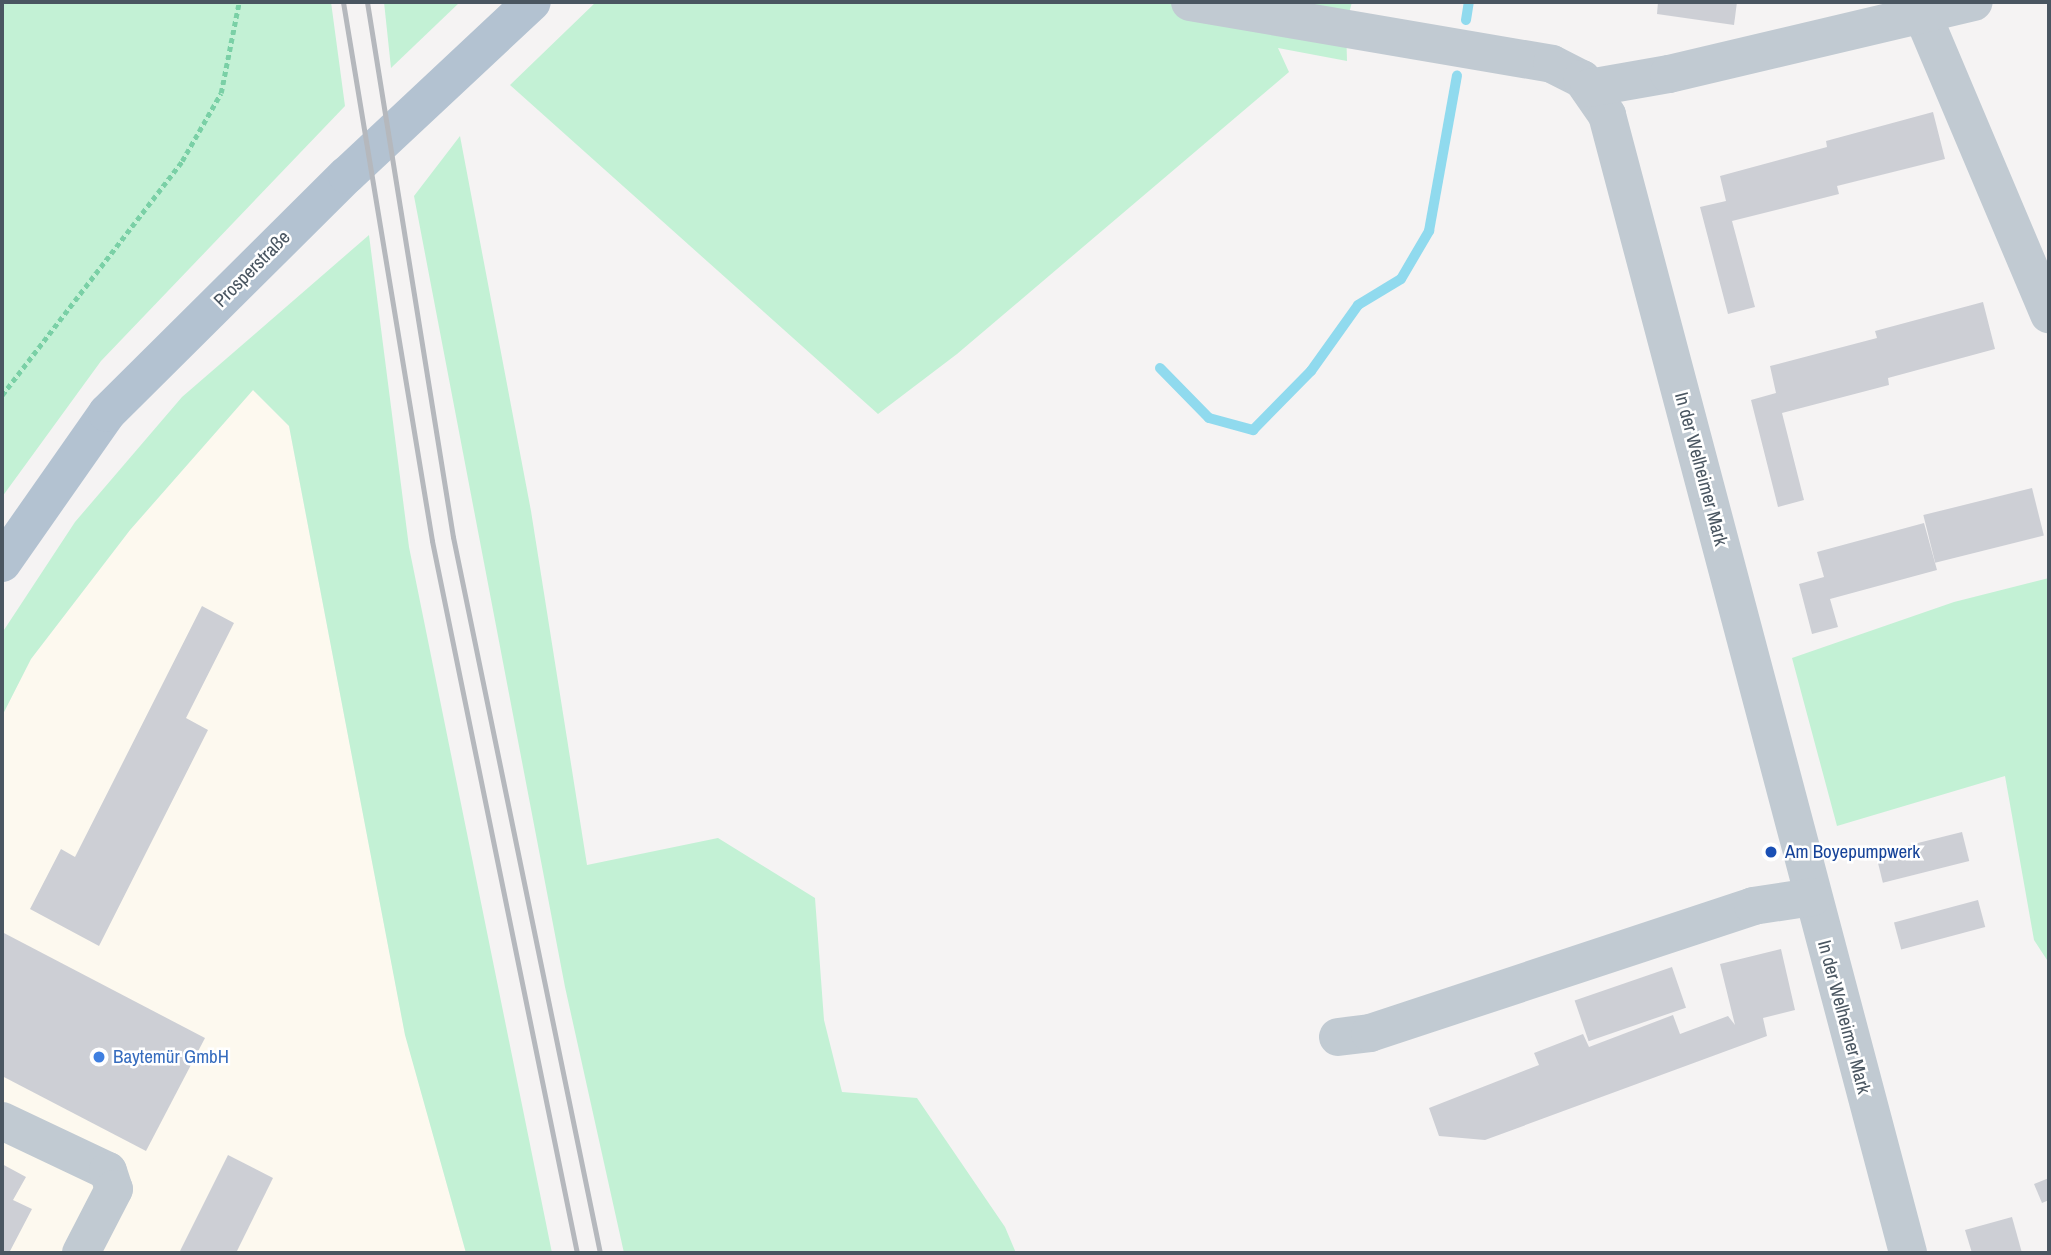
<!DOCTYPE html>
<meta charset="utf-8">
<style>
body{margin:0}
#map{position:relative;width:2051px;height:1255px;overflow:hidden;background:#f5f3f3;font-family:"Archivo Narrow",sans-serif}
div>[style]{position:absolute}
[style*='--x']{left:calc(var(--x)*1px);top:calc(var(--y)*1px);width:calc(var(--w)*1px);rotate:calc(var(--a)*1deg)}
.commercial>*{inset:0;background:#fdf9ef}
.green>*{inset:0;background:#c3f1d5}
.stream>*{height:10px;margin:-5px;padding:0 5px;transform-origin:5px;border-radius:5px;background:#90daee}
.building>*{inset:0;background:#cdcfd5;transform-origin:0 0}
.path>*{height:4.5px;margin-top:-2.25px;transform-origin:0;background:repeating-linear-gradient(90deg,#7ad0a6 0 5px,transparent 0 8.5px)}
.minor>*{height:38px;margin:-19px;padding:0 19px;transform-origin:19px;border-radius:19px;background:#c1cad2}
.major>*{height:38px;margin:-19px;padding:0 19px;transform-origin:19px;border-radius:19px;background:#b3c2d1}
.rail>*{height:5px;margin:-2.5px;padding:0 2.5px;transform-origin:2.5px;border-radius:2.5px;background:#b5b8bd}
.dots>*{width:19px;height:19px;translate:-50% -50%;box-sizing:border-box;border:4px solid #fff;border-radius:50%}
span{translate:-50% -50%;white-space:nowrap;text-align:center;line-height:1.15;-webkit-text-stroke:5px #fff;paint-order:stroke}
.street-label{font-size:19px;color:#4a5661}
.transit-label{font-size:19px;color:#164399}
.left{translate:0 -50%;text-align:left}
.shop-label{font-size:19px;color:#366cbe}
.frame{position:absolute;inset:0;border:4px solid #4a5661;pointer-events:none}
</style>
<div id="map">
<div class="commercial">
<i style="clip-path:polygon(253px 390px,289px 426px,405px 1034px,466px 1253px,2px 1253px,2px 716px,31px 659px,130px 530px)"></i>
</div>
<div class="green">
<i style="clip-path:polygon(2px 2px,331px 2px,345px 106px,101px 361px,2px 497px)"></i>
<i style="clip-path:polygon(384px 2px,460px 2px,391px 68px)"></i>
<i style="clip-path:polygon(596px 2px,1352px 2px,1346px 25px,1347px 61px,1278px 48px,1289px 72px,957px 354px,878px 414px,510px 85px)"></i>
<i style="clip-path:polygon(460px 136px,531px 511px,587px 865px,718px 838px,815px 898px,824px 1020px,842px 1092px,917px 1098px,1005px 1227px,1016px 1253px,624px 1253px,565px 987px,414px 196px)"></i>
<i style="clip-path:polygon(369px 235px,409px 547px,552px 1253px,466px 1253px,405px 1035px,289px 426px,253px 390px,130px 530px,31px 659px,2px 716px,2px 633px,75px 522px,182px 397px)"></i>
<i style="clip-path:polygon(2049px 578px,2049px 963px,2034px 940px,2005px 776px,1837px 826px,1792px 658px,1954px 602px)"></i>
</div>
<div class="stream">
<i style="--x:1466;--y:20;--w:18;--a:-81"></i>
<i style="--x:1160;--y:368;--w:70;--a:45.6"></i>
<i style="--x:1209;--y:418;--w:46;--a:15.3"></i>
<i style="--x:1253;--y:430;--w:83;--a:-45.5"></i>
<i style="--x:1311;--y:371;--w:81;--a:-54.5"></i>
<i style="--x:1358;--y:305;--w:50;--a:-31.2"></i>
<i style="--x:1401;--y:279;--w:56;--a:-59.7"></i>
<i style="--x:1429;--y:231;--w:158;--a:-79.8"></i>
</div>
<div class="building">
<i style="clip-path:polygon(1658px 2px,1737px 2px,1734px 25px,1657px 14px)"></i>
<i style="clip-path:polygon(1933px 112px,1945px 159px,1837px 186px,1839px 194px,1732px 221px,1755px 307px,1728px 314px,1700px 207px,1726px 201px,1720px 176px,1827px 147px,1826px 141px)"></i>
<i style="clip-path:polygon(1983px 302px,1995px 349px,1888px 378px,1889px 385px,1782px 413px,1804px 500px,1778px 507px,1751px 400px,1776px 393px,1770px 366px,1877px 338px,1875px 331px)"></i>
<i style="left:2032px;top:488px;width:49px;height:112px;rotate:76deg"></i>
<i style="clip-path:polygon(1924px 523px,1937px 570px,1830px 599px,1838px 627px,1812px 634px,1799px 584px,1824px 577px,1817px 552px)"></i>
<i style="clip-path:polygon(202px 606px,234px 623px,186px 718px,208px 730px,99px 946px,30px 909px,61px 849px,75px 857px)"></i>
<i style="left:1962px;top:832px;width:30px;height:89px;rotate:76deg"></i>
<i style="left:1978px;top:900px;width:28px;height:87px;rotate:75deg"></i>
<i style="clip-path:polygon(2px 932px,205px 1038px,146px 1151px,2px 1076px)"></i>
<i style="clip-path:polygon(1781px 949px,1795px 1010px,1763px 1018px,1767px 1036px,1485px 1140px,1439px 1136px,1429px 1108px,1539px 1065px,1534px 1053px,1583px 1034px,1589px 1047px,1673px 1015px,1680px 1034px,1728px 1016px,1735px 1025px,1720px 964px)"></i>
<i style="left:1672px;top:967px;width:43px;height:103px;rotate:71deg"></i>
<i style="clip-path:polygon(228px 1155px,273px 1178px,236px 1253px,179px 1253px)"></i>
<i style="clip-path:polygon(2px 1164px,26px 1177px,13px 1200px,32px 1209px,9px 1253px,2px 1253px)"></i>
<i style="clip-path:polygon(2049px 1178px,2049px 1200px,2042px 1203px,2034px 1184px)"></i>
<i style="clip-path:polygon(2012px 1217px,2022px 1253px,1972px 1253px,1965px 1230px)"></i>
</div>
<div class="path">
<i style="--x:2;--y:395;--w:295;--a:-52.4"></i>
<i style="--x:182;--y:161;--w:78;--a:-60.2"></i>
<i style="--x:221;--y:93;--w:93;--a:-78.8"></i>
</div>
<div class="minor">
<i style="--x:1190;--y:2;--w:367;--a:9.7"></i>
<i style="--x:1552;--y:64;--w:34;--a:27"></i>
<i style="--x:1582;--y:79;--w:44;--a:55.2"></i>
<i style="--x:1607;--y:115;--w:1177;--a:75.18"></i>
<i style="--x:1923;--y:16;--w:324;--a:67.1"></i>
<i style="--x:1589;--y:88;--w:81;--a:-9.9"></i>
<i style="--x:1669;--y:74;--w:313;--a:-13.3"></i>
<i style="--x:1338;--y:1037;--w:32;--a:-7"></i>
<i style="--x:1370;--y:1033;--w:404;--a:-18.3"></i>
<i style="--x:1753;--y:906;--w:60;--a:-8.7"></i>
<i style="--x:2;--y:1121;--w:117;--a:25.3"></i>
<i style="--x:108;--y:1171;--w:19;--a:72"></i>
<i style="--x:114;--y:1189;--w:72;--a:117.3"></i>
</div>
<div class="major">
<i style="--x:2;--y:563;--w:183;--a:-55"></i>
<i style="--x:107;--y:413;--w:338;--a:-44.8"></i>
<i style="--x:347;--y:175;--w:253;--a:-43.1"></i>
</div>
<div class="rail">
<i style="--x:343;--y:2;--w:546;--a:80.62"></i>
<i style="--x:432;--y:541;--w:727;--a:78.49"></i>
<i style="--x:367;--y:2;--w:542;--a:80.87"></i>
<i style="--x:453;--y:537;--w:731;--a:78.4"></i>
</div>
<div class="dots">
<i style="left:1771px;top:852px;background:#1a4fb4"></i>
<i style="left:99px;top:1057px;background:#3f7fe0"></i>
</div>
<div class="street-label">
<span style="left:252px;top:269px;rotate:-45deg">Prosperstraße</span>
<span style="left:1701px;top:469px;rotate:75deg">In der Welheimer Mark</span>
<span style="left:1844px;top:1017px;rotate:75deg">In der Welheimer Mark</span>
</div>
<div class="transit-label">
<span class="left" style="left:1785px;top:852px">Am Boyepumpwerk</span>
</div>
<div class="shop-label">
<span class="left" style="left:113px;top:1057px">Baytemür GmbH</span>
</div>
<div class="frame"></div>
</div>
